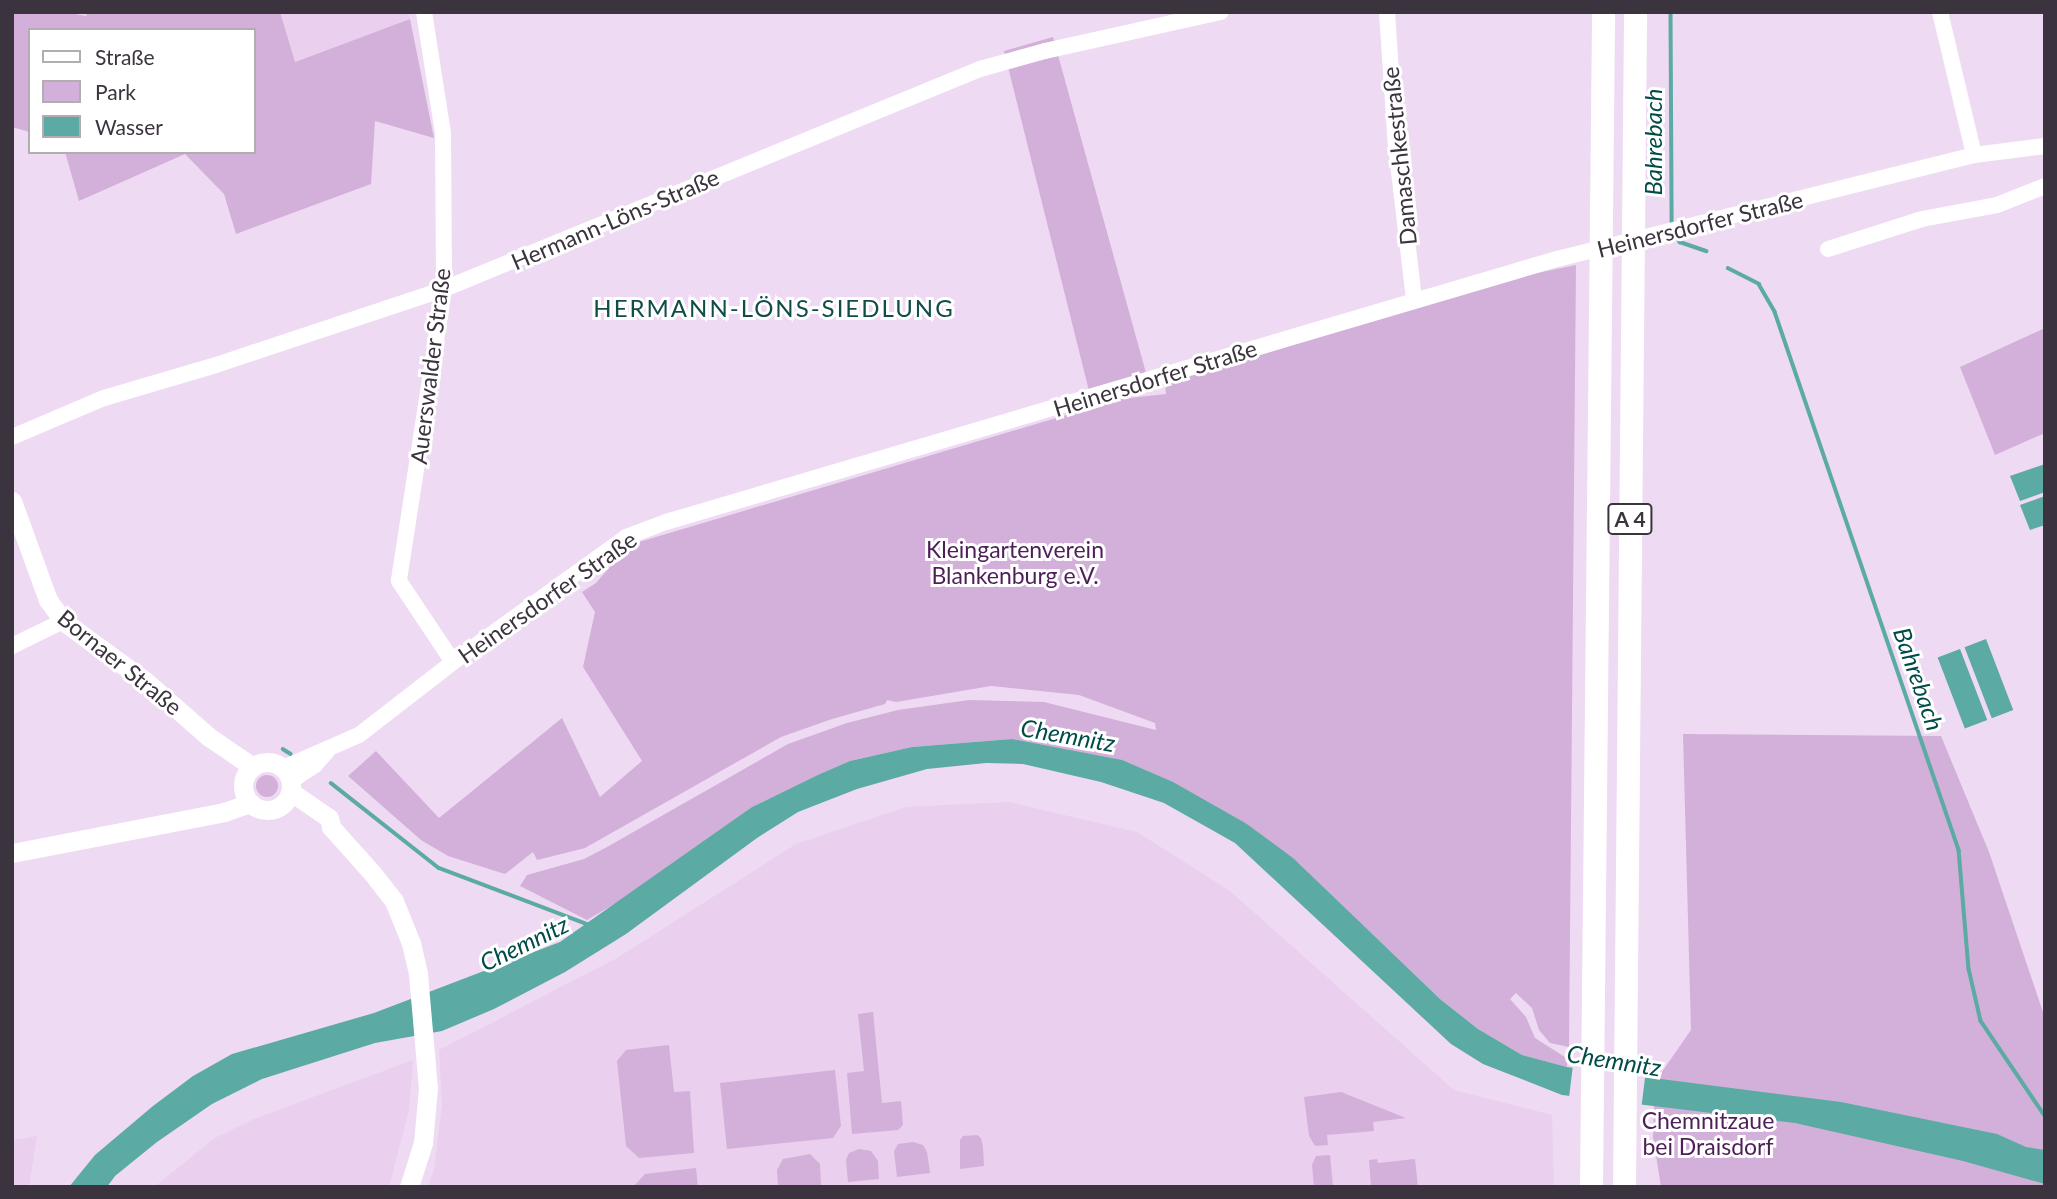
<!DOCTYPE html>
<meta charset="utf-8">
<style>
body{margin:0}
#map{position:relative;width:2057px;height:1199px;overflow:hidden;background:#efdaf3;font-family:Lato,sans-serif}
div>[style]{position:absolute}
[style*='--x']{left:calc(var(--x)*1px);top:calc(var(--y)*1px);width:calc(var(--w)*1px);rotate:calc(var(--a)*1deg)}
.built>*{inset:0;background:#eacfef}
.green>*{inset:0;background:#d3b0d9}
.round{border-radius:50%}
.water>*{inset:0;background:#5baaa3;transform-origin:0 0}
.pier>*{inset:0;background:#efdaf3;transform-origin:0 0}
.stream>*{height:3.5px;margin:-1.75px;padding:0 1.75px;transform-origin:1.75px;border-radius:1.75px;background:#5baaa3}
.minor>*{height:16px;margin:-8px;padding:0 8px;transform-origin:8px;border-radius:8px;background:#fff}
.major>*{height:19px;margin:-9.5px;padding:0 9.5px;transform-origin:9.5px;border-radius:9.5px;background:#fff}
.major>.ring{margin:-9.5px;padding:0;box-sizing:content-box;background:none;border:19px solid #fff;border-radius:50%}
.highway>*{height:23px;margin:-11.5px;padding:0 11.5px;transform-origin:11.5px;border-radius:11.5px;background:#fff}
span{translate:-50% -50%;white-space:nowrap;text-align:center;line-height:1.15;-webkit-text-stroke:6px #fff;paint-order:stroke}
.shield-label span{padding:2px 5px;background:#fff;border:2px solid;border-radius:5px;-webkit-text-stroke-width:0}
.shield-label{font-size:21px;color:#3b333d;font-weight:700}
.street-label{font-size:23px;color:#3b333d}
.park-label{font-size:23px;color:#4e1e57}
.water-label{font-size:24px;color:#004c48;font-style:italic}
.neighbourhood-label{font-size:24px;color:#104d49;letter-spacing:2px}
.frame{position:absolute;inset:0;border:14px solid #3b333d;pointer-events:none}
.legend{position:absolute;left:28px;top:28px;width:228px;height:126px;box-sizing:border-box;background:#fff;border:2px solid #b1adb1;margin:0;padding:9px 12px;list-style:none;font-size:21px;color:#3b333d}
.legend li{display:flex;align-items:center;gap:14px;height:35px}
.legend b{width:35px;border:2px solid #b1adb1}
</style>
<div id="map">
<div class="built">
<i style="clip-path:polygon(280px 12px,408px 12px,410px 19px,294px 62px)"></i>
<i style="clip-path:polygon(1009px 802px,1137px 832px,1230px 891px,1454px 1090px,1552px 1115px,1554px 1187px,428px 1187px,434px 1169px,442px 1104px,439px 1050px,617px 958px,796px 844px,906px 807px)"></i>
<i style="clip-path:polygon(413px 1060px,409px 1110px,389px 1187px,154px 1187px,215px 1138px,254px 1119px)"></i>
<i style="clip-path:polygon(37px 1136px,29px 1186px,12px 1187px,12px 1140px)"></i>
</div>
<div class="green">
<i style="clip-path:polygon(12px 12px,65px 12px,86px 16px,88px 12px,280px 12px,295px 62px,410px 19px,434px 138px,375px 121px,371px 184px,236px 234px,224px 194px,185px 154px,79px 201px,65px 152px,254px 152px,254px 30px,30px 30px,30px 132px,12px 127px)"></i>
<i style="clip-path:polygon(1053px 37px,1146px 373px,1089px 391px,1004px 51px)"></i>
<i style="clip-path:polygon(1576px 265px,1569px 1047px,1550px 1043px,1539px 1030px,1532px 1008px,1516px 993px,1510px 999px,1526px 1017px,1535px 1038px,1568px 1059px,1567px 1067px,1522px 1055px,1478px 1029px,1440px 999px,1293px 859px,1247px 824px,1012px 739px,912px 747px,850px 761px,752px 807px,630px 895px,587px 920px,520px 886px,527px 875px,584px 859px,607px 847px,788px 744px,847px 723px,898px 710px,969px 700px,1044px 702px,1156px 730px,1155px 723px,1079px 695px,991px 686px,896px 702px,887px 700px,885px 704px,832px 719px,781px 737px,585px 848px,537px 860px,533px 852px,505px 874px,448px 856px,421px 840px,348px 776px,376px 751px,439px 818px,562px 718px,600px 797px,642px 761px,583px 667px,595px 612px,582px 592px,596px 583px,629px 545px,1120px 399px,1166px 394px,1165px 384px,1509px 279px)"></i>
<i style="clip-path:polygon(2045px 328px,2045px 433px,1995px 455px,1960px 367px)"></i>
<i style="clip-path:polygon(1683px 734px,1941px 736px,1989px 852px,2045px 1018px,2045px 1187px,1661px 1187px,1653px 1137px,1655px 1075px,1659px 1076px,1691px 1030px)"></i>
<i class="round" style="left:256px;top:775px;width:22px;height:22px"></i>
<i style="clip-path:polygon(873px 1012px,882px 1103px,901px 1101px,903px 1125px,898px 1130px,852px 1134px,847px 1073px,864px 1071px,858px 1014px)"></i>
<i style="clip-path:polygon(669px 1045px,674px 1092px,690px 1091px,694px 1153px,639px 1158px,626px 1146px,617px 1061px,626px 1050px)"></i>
<i style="clip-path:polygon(835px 1070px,841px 1126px,833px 1138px,727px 1149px,720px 1083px)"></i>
<i style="clip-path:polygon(1341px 1092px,1406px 1118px,1373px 1122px,1374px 1131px,1327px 1135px,1328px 1145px,1315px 1146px,1309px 1136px,1304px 1097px)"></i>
<i style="clip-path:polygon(977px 1135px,981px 1138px,983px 1147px,984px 1166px,960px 1169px,960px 1140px,963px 1136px)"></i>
<i style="clip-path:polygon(913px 1142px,923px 1145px,927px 1152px,930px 1173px,897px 1177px,894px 1151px,898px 1144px)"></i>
<i style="clip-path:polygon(859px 1149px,871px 1151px,878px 1161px,879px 1179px,848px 1182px,846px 1160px,849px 1153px)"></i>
<i style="clip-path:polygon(810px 1154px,820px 1164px,821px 1186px,778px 1187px,777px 1170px,783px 1159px)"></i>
<i style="clip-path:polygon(1330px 1155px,1333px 1187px,1314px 1187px,1312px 1165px,1316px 1156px)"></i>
<i style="clip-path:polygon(1377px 1159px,1378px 1163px,1415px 1159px,1418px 1187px,1371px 1187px,1369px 1160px)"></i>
<i style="clip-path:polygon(696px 1168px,698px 1187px,633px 1187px,645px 1174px)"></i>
</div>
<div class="water">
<i style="clip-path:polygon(2045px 464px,2045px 492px,2020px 501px,2010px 476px)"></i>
<i style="clip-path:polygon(2045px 496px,2045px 525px,2030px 530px,2020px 505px)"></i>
<i style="left:1986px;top:639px;width:76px;height:23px;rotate:69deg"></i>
<i style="left:1960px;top:649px;width:76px;height:24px;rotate:69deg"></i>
<i style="clip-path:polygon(1012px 739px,1122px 760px,1173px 782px,1247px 824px,1293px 858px,1440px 999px,1478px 1029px,1522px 1055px,1567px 1067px,1841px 1102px,1997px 1134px,2026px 1147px,2045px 1150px,2045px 1184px,1963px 1161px,1795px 1123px,1562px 1095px,1483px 1064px,1451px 1044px,1235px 843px,1164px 803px,1101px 782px,1023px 764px,986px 763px,927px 769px,857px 789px,798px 812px,757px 838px,626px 934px,565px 972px,494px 1009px,442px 1031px,375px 1043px,262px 1079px,212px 1104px,157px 1142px,115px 1176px,107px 1187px,69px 1187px,95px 1155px,153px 1106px,193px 1076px,232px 1054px,374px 1013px,560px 942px,752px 807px,818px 775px,850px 761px,912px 747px)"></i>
</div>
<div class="pier">
<i style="left:1573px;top:1065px;width:73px;height:35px;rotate:7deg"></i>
</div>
<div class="stream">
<i style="--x:1671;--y:12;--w:215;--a:89.7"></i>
<i style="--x:1676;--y:233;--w:10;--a:66"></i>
<i style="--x:1680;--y:242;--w:28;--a:19"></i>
<i style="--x:1728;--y:268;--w:35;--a:27"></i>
<i style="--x:1759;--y:284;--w:32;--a:60"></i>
<i style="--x:1775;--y:312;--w:569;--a:71.12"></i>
<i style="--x:1959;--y:850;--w:119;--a:85.2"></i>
<i style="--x:1969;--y:969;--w:53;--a:77"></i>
<i style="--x:1981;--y:1021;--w:115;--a:56"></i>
<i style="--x:283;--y:749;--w:9;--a:32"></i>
<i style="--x:331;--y:783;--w:137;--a:38.2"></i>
<i style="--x:439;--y:868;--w:158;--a:20.7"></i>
</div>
<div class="minor">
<i style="--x:424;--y:12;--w:123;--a:81.1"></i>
<i style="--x:443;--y:134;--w:155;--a:89.6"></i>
<i style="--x:444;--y:289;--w:295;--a:98.8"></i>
<i style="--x:399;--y:581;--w:97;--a:56.3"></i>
<i style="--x:1387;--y:12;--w:134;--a:86.2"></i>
<i style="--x:1396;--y:146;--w:155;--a:83.3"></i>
<i style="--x:1940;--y:12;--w:147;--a:76.6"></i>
<i style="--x:1828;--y:249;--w:99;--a:-17.7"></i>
<i style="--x:1922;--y:219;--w:76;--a:-10.6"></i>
<i style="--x:1997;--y:205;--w:52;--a:-21.6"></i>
<i style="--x:12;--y:437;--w:100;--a:-23"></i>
<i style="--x:104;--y:398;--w:117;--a:-16.4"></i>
<i style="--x:216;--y:365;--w:240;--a:-18.4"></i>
<i style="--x:444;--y:289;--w:579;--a:-22.32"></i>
<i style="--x:980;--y:69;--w:67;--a:-15.5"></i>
<i style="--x:1045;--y:51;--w:180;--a:-12.5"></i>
<i style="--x:12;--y:646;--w:57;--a:-26.1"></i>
<i style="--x:283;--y:768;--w:83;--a:-23.5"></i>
<i style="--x:359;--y:735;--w:119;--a:-37.8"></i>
<i style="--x:453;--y:662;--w:213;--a:-35.8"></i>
<i style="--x:626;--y:537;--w:43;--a:-20.6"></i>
<i style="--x:666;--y:522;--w:929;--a:-16.45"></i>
<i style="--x:1557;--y:259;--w:430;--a:-14"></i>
<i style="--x:1974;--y:155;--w:72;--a:-7.2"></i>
<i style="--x:291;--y:781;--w:29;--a:-34"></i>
<i style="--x:315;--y:765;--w:18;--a:-49"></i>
</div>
<div class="major">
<i style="--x:12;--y:501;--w:105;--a:70"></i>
<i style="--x:48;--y:600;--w:26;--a:54"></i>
<i style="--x:63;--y:621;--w:102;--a:36.2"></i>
<i style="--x:145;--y:681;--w:85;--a:41.2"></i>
<i style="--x:209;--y:737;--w:53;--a:34.3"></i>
<i class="ring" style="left:243px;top:762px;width:29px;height:29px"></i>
<i style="--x:291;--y:792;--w:46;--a:34.4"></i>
<i style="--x:329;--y:818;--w:9;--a:77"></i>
<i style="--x:331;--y:827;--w:63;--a:48.2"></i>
<i style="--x:373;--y:874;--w:34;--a:52"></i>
<i style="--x:394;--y:901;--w:45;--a:68"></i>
<i style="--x:411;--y:943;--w:32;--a:77"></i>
<i style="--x:418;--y:974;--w:114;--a:85"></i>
<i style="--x:428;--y:1088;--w:55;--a:95.2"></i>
<i style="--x:423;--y:1143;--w:46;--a:107.7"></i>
<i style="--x:12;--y:853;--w:216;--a:-10.9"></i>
<i style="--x:224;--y:812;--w:28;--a:-19"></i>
</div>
<div class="highway">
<i style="--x:1591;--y:1187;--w:1175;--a:-89.41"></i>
<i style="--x:1624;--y:1187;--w:1175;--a:-89.46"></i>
</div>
<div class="shield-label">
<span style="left:1630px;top:519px">A 4</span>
</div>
<div class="street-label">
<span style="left:1399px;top:156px;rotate:-96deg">Damaschkestraße</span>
<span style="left:615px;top:219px;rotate:-23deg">Hermann-Löns-Straße</span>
<span style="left:1700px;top:224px;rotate:-14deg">Heinersdorfer Straße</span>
<span style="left:430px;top:366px;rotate:-83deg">Auerswalder Straße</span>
<span style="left:1155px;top:378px;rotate:-17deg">Heinersdorfer Straße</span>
<span style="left:547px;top:597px;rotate:-35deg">Heinersdorfer Straße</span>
<span style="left:120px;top:662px;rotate:39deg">Bornaer Straße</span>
</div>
<div class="park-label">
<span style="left:1015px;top:562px">Kleingartenverein<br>Blankenburg e.V.</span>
<span style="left:1708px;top:1133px">Chemnitzaue<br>bei Draisdorf</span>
</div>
<div class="water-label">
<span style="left:1653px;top:142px;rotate:-90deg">Bahrebach</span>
<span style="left:1919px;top:679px;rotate:71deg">Bahrebach</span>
<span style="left:1068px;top:735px;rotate:10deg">Chemnitz</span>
<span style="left:524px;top:943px;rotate:-26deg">Chemnitz</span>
<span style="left:1614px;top:1060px;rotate:9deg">Chemnitz</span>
</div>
<div class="neighbourhood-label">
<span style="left:774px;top:308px">HERMANN-LÖNS-SIEDLUNG</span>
</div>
<div class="frame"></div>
<ul class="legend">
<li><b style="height:9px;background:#fff"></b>Straße</li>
<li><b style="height:19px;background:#d3b0d9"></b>Park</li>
<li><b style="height:19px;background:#5baaa3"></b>Wasser</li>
</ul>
</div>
